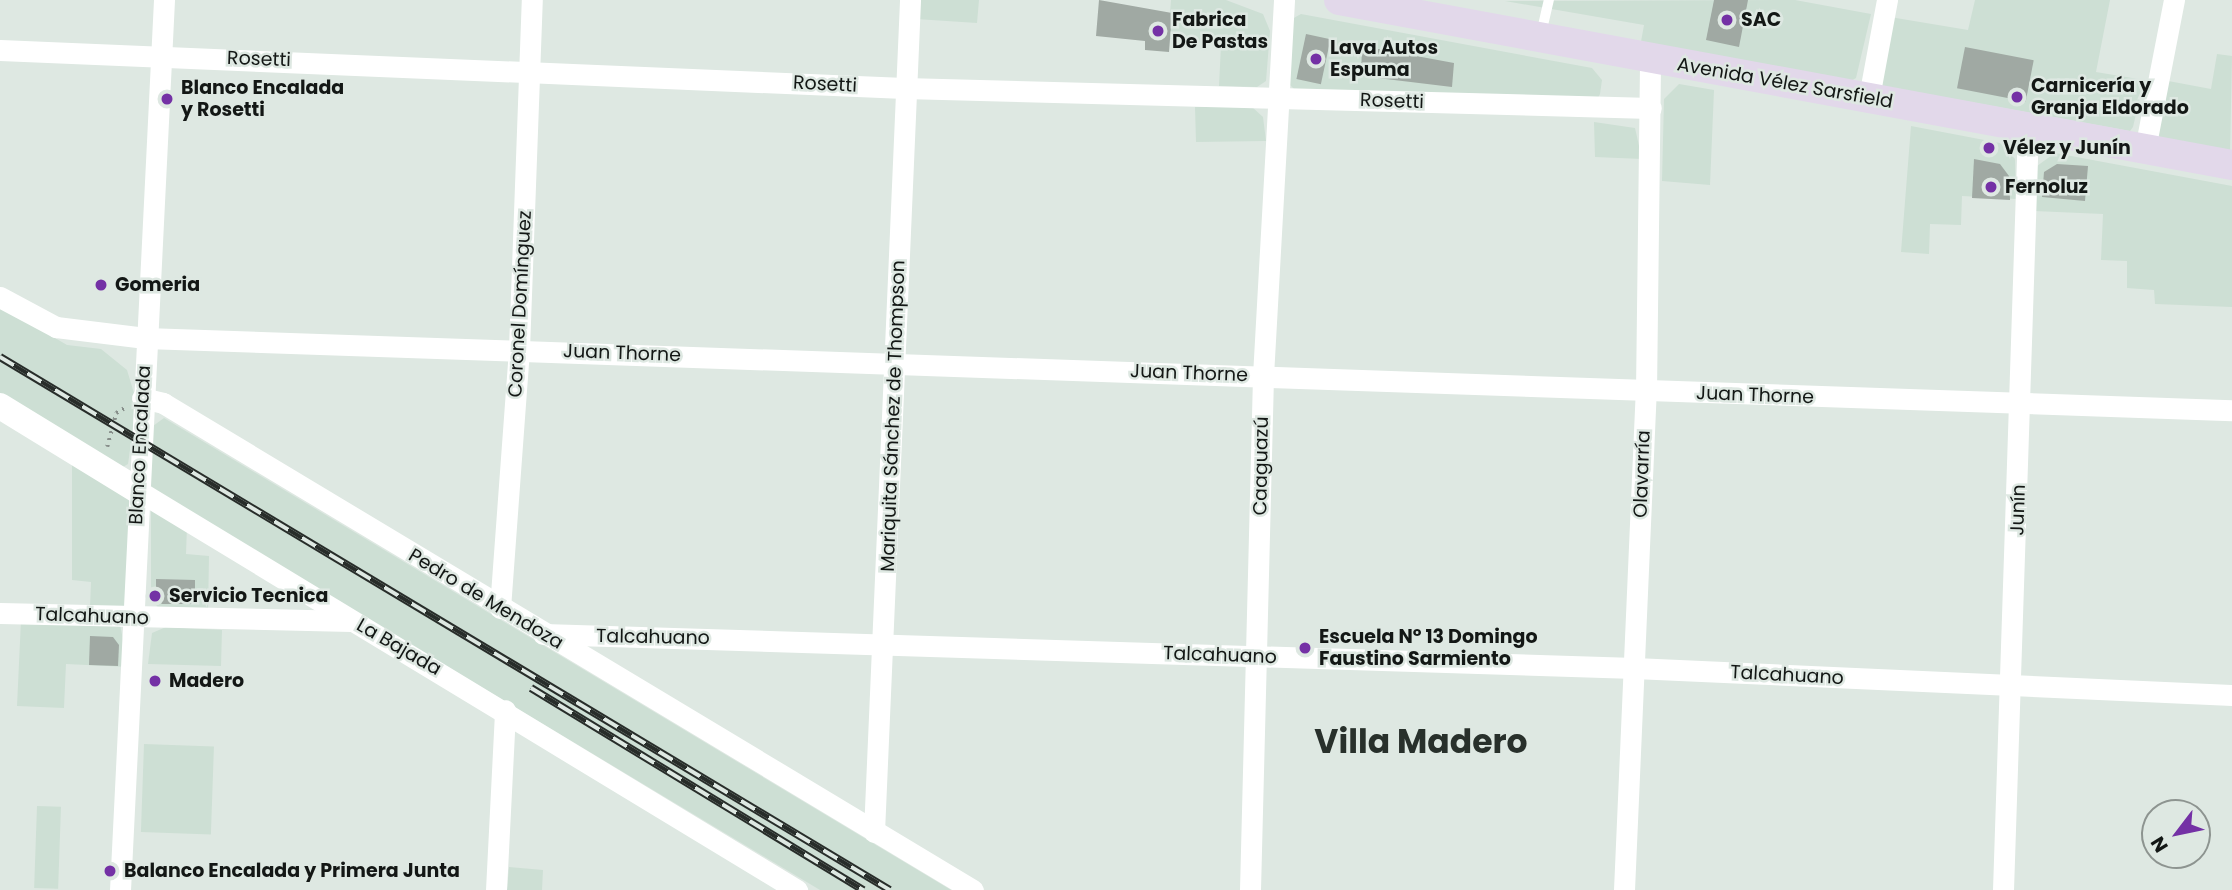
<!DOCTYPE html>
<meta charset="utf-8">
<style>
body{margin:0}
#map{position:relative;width:2232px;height:890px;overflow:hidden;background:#dee8e2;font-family:Poppins,sans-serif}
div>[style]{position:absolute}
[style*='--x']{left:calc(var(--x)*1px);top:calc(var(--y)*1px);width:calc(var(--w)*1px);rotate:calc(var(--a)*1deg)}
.built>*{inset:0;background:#cddfd4;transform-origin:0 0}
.building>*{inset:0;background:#a0a9a3;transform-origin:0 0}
.path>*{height:3.5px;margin-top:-1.75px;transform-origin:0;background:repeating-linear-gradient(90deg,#878e8a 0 2px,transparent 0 7px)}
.service>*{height:10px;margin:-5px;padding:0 5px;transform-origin:5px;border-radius:5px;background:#fff}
.minor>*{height:21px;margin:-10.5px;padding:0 10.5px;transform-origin:10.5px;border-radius:10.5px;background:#fff}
.tertiary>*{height:26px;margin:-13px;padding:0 13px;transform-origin:13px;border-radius:13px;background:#fff}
.secondary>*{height:30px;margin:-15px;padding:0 15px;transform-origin:15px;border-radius:15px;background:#e2d8ea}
.rail>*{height:8px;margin-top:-4px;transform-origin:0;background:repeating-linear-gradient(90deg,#dee8e2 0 16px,#282d2a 0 32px);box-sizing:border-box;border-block:2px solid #282d2a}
.dots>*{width:19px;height:19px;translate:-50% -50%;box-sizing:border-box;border:4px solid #dee8e2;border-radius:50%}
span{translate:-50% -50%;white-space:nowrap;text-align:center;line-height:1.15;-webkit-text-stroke:5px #dee8e2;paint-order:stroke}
.poi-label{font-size:19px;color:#131715;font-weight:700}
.left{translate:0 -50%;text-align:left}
.street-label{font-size:19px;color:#131715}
.town-label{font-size:33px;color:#28302b;font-weight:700}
.north{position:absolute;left:2141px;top:799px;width:70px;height:70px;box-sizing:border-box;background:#dee8e2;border:2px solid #8d9490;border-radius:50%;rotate:238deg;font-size:19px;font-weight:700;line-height:28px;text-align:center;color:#131715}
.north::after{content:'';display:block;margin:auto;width:24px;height:32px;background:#7431a5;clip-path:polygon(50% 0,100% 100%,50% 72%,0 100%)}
</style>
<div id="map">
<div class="built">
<i style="clip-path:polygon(917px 0,979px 0,977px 23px,916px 19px)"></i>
<i style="clip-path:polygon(1171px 0,1226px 0,1263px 14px,1270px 31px,1266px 81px,1257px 87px,1219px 86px,1221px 45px,1168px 39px)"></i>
<i style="clip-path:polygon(1795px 0,1871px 14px,1856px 78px,1849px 82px,1640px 47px,1644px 25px,1505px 1px)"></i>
<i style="clip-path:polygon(1975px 0,2110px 0,2096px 72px,2144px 80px,2133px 127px,2130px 131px,1882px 86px,1890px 17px,1968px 30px)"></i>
<i style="clip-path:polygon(1301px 14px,1592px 68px,1602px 80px,1600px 94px,1598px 98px,1294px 89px,1289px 84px,1292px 19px)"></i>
<i style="clip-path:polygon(2217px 54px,2232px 56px,2230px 154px,2165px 141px,2156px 134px,2163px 80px,2211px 89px)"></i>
<i style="clip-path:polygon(1679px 84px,1714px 90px,1710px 185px,1662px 181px,1664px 99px)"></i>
<i style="clip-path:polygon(1195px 107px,1252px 107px,1263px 117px,1266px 141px,1196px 142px)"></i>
<i style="clip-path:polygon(1594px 122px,1635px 128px,1642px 159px,1595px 157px)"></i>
<i style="clip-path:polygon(1911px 126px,2000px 143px,2015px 159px,2016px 199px,1962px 196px,1961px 225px,1930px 224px,1929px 254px,1901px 252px)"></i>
<i style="clip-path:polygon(2055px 153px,2232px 186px,2232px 307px,2155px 304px,2154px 290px,2127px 288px,2127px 261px,2101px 260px,2103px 214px,2034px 211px,2037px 166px)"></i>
<i style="clip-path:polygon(0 306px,67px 345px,101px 349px,127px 370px,137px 403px,128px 464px,123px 467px,0 396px)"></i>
<i style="clip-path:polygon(164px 418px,951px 890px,820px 890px,151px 489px,147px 475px,153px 426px)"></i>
<i style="clip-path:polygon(72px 457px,130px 499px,128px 607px,90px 608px,91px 582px,72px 580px)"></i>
<i style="clip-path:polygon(151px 509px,187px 526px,186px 554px,209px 556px,208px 614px,159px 609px,151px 598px)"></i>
<i style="clip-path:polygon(21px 620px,120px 624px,128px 667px,66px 664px,64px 708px,17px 706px)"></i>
<i style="clip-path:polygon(166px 627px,222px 630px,221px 666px,148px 664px,152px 633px)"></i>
<i style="left:144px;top:744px;width:70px;height:88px;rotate:2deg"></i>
<i style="left:37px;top:806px;width:24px;height:82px;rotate:2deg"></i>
<i style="clip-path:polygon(509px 867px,543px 870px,542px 890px,507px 890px)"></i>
</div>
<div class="building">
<i style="clip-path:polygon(1099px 0,1172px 13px,1169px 52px,1145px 50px,1145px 41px,1096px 36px)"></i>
<i style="clip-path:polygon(1714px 0,1748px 0,1739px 47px,1706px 40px)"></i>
<i style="left:1306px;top:34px;width:25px;height:46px;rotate:12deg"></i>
<i style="clip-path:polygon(1362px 46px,1454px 63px,1452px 87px,1361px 76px)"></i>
<i style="left:1965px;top:47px;width:70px;height:42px;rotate:11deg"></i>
<i style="clip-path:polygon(1974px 159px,2000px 164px,2009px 176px,2010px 200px,1972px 198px)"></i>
<i style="clip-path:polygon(2057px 164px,2088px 166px,2085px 201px,2042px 197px,2044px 172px)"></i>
<i style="clip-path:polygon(156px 579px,195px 580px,195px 604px,162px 604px,156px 599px)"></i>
<i style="clip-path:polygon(90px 636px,113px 637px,119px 645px,118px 666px,89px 665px)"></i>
</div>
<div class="path">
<i style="--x:107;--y:447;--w:35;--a:-75"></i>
<i style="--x:116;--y:413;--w:10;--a:-29"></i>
</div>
<div class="service">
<i style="--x:1541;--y:34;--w:35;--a:-77"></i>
</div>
<div class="minor">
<i style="--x:0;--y:50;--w:905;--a:2.41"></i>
<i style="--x:904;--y:88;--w:747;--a:1.53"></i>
<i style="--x:1869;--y:97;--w:99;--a:-79.5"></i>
<i style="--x:2145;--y:149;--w:152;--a:-79"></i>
<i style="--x:0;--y:297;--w:64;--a:28.2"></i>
<i style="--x:56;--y:327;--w:90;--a:7"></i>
<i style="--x:145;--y:338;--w:2088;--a:1.98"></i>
<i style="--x:142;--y:398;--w:22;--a:13"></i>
<i style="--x:163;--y:403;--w:945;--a:31.02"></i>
<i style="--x:137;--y:490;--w:772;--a:31.22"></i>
<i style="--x:500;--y:608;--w:260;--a:-85.8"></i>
<i style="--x:519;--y:349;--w:349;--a:-87.9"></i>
<i style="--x:0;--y:613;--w:351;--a:1.3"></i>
<i style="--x:543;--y:634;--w:1092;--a:1.78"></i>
<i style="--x:1634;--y:668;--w:599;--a:2.59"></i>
<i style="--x:874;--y:832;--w:833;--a:-87.52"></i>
<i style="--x:120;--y:890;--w:891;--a:-87.17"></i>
<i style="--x:496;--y:890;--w:180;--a:-87.1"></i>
<i style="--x:1250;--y:890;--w:514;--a:-88.55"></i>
<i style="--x:1263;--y:376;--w:377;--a:-86.8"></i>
<i style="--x:1624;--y:890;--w:498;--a:-87.5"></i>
<i style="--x:1646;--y:392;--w:334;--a:-89.3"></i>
<i style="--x:2003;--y:890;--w:761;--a:-88.12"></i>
</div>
<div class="tertiary">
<i style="--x:0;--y:406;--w:161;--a:31.5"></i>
</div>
<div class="secondary">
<i style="--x:1339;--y:0;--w:908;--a:10.47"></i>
</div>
<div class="rail">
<i style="--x:0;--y:357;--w:1037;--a:30.92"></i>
<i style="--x:531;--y:688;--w:389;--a:31.3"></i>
</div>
<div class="dots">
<i style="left:1727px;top:20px;background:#7431a5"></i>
<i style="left:1158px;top:31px;background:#7431a5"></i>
<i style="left:1316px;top:59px;background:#7431a5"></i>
<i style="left:2017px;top:97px;background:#7431a5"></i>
<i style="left:167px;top:99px;background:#7431a5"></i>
<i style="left:1989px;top:148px;background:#7431a5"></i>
<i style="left:1991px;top:187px;background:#7431a5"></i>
<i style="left:101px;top:285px;background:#7431a5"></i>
<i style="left:155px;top:596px;background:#7431a5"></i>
<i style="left:1305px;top:648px;background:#7431a5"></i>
<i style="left:155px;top:681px;background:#7431a5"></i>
<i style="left:110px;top:871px;background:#7431a5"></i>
</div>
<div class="poi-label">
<span class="left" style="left:1172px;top:31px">Fabrica<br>De Pastas</span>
<span class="left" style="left:1741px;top:20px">SAC</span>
<span class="left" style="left:1330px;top:59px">Lava Autos<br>Espuma</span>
<span class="left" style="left:2031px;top:97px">Carnicería y<br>Granja Eldorado</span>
<span class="left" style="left:181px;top:99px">Blanco Encalada<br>y Rosetti</span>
<span class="left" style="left:2003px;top:148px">Vélez y Junín</span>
<span class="left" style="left:2005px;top:187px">Fernoluz</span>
<span class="left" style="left:115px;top:285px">Gomeria</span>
<span class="left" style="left:169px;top:596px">Servicio Tecnica</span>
<span class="left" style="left:1319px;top:648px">Escuela Nº 13 Domingo<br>Faustino Sarmiento</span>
<span class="left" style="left:169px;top:681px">Madero</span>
<span class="left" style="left:124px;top:871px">Balanco Encalada y Primera Junta</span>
</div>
<div class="street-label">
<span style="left:259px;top:59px;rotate:2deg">Rosetti</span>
<span style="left:1785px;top:83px;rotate:10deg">Avenida Vélez Sarsfield</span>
<span style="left:825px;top:84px;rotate:3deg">Rosetti</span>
<span style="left:1392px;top:101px;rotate:2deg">Rosetti</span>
<span style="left:520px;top:304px;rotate:-87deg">Coronel Domínguez</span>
<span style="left:622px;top:353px;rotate:2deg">Juan Thorne</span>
<span style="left:1189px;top:373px;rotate:2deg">Juan Thorne</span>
<span style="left:1755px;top:395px;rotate:2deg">Juan Thorne</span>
<span style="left:893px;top:416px;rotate:-88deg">Mariquita Sánchez de Thompson</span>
<span style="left:140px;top:445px;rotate:-87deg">Blanco Encalada</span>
<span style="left:1261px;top:466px;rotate:-89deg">Caaguazú</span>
<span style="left:1642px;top:474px;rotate:-88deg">Olavarría</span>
<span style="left:2018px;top:510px;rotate:-88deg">Junín</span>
<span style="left:486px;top:599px;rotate:31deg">Pedro de Mendoza</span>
<span style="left:92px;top:616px;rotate:2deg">Talcahuano</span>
<span style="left:653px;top:637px;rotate:1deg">Talcahuano</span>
<span style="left:399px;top:647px;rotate:30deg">La Bajada</span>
<span style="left:1220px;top:655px;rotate:2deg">Talcahuano</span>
<span style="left:1787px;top:675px;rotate:3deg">Talcahuano</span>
</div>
<div class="town-label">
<span style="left:1421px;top:742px">Villa Madero</span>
</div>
<div class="north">N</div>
</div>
